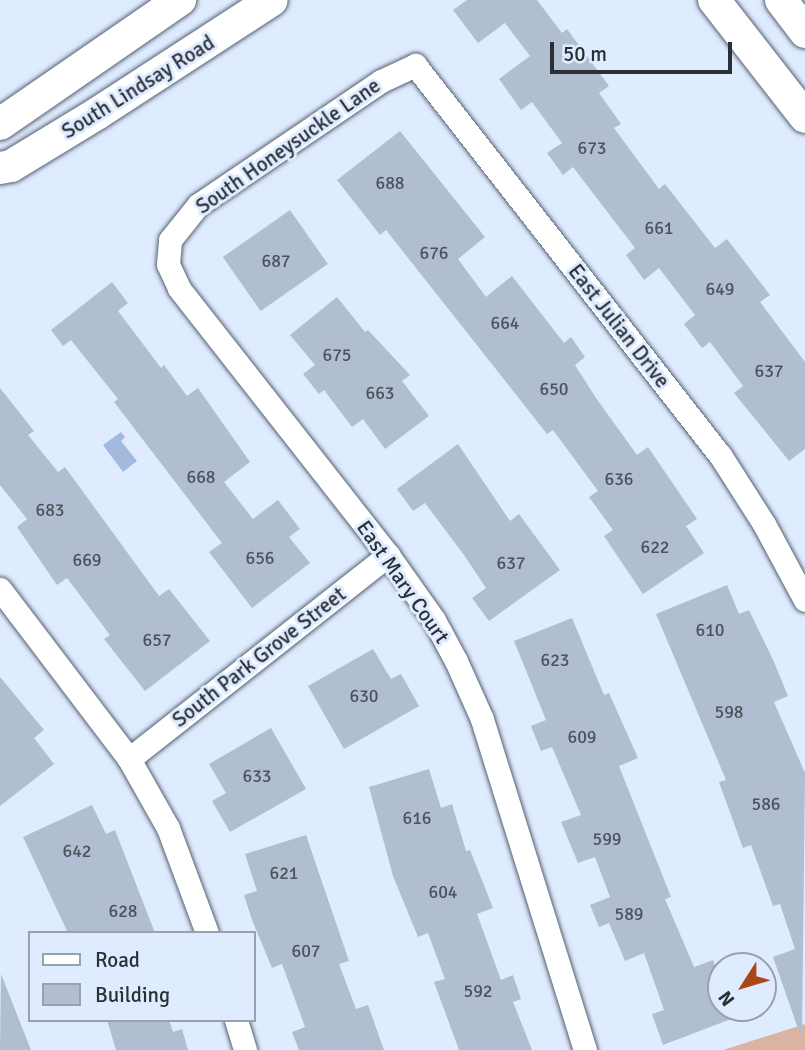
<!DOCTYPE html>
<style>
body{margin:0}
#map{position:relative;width:805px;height:1050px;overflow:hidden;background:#dfecff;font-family:Signika,sans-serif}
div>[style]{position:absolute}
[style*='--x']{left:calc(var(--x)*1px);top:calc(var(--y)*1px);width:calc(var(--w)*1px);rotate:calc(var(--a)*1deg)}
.green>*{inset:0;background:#dcb2a1}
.water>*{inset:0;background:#a2badd}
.building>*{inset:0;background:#b1bdd0;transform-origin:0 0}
.roads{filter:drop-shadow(0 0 2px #566171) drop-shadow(0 0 2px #566171)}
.street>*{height:23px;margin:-11.5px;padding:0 11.5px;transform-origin:11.5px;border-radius:11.5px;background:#fff}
.secondary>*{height:32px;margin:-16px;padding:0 16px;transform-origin:16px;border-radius:16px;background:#fff}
span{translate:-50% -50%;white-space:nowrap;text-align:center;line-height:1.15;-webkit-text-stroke:6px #dfecff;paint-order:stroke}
.number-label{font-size:18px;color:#4c535d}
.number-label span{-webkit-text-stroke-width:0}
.street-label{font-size:21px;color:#2b3037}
.legend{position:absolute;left:28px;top:931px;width:228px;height:91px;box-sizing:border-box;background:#dfecff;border:2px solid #97a1af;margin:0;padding:9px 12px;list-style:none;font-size:21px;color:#2b3037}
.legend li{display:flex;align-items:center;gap:14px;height:35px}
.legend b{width:35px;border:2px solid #97a1af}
.north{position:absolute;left:707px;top:952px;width:70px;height:70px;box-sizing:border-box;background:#dfecff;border:2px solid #97a1af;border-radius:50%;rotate:233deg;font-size:19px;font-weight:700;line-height:28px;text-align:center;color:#2b3037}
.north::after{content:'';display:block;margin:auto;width:24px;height:32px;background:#ab4714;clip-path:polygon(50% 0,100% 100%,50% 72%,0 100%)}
.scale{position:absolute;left:550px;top:42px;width:182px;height:32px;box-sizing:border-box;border:4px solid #2b3037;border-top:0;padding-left:9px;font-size:21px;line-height:24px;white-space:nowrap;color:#2b3037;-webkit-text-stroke:5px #dfecff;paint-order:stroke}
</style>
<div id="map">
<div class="green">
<i style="clip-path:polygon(805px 1024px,805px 1050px,723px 1050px)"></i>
</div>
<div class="water">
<i style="clip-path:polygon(121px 432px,125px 437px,121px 441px,137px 461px,123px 472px,103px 445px)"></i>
</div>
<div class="building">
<i style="clip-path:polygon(467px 0,537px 0,562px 33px,567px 29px,609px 86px,599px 93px,621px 124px,614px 128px,659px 189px,665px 184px,715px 248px,727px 239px,770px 295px,760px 302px,805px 362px,805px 449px,789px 461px,734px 393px,743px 386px,710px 342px,702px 348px,684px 324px,695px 315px,659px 268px,644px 280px,626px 255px,635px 248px,573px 167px,563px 175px,547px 153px,562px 143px,532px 102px,521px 110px,499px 79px,530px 56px,505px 23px,478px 43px,453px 10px)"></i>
<i style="clip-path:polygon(400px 131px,485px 237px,458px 259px,486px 297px,512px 276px,564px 343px,571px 337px,585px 357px,575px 365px,596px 398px,637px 455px,648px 447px,697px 519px,686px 526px,704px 553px,643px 594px,604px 536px,613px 530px,589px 497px,598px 491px,553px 430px,547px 434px,386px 230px,380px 235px,337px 180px)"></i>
<i style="left:290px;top:210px;width:66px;height:82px;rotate:55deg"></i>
<i style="clip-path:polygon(112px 282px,128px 303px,118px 311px,161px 368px,164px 365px,187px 396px,198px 388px,250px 462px,224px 482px,253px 519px,278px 500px,300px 529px,289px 537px,310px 563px,252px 608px,209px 552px,222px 543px,114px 402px,118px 399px,71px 340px,63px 346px,51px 330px)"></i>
<i style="clip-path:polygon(337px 297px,365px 332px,368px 330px,410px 375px,402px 381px,429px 416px,385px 449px,363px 419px,352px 427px,324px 390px,319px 394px,303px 374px,315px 365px,290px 335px)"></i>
<i style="clip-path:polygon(0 388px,34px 431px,28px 435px,58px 472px,65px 467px,159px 596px,169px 589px,210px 641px,145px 691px,104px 639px,110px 635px,67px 578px,57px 585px,17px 527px,27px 519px,0 485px)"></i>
<i style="clip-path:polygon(458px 444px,510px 521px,519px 514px,560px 570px,489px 621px,472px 598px,486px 588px,464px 555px,425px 503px,413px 511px,397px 489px)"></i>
<i style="clip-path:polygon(727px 585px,739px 614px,749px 610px,774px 662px,788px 696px,774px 702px,805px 773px,802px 1040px,773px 957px,795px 949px,780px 904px,773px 906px,751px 845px,743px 848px,719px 782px,726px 780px,656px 614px)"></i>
<i style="clip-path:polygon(572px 618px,604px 695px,609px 693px,638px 758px,619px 766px,671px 897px,665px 899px,694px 967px,713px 960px,721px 983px,721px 1008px,760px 1008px,663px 1045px,652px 1014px,664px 1010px,644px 953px,625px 961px,609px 923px,599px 927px,590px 905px,610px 897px,595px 857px,578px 863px,561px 822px,581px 815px,552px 747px,541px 751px,531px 726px,546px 720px,514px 641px)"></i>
<i style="clip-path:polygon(373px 649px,391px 679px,401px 674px,419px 706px,344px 749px,308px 686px)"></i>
<i style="clip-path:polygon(0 677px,44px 730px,34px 738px,54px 764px,0 806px)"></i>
<i style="clip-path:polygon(271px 728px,306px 789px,230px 832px,212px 801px,226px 793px,209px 764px)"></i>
<i style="clip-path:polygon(429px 769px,441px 808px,452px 804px,466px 851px,470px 850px,493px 908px,477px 914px,501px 980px,513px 975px,521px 999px,513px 1002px,532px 1050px,459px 1050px,434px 982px,445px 979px,428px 933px,418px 937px,393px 876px,369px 787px)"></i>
<i style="clip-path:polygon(92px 805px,106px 834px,115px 830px,155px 933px,68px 933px,23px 837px)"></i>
<i style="clip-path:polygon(306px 835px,349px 961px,339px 964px,356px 1009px,368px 1005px,384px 1050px,299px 1050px,292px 1032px,305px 1027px,282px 964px,272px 968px,252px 920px,244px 895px,257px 891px,245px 854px)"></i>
<i style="clip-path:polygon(1px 974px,31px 1050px,0 1050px)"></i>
<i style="clip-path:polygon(107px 1020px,169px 1020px,173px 1032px,182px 1029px,188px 1050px,116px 1050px)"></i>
</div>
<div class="roads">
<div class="street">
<i style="--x:0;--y:589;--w:213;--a:52.8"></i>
<i style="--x:129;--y:759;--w:79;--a:60.5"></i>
<i style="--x:168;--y:828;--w:112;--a:69.6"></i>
<i style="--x:129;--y:759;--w:330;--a:-38.2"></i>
<i style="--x:236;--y:1020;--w:31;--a:73"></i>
<i style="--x:585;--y:1050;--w:347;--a:-107.3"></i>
<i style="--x:482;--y:719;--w:64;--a:-114.1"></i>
<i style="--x:456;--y:661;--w:47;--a:-118.2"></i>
<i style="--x:434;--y:620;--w:80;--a:-125.3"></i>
<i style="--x:388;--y:555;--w:339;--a:-128.1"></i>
<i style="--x:179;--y:288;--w:26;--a:-115"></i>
<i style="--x:168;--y:264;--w:24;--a:-85"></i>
<i style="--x:170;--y:240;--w:45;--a:-51.3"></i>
<i style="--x:198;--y:205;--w:221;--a:-34.1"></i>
<i style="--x:381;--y:81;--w:38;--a:-25"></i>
<i style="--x:415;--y:65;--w:495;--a:52"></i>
<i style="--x:720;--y:455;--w:82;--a:57.5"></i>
<i style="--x:764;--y:524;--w:86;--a:61.7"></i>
</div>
<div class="secondary">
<i style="--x:714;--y:0;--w:148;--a:52.1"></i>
<i style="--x:781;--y:0;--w:40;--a:53"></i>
<i style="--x:0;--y:124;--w:219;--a:-34.6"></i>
<i style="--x:0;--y:168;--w:11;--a:-10"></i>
<i style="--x:11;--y:166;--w:102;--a:-31.3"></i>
<i style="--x:98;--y:113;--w:207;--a:-33"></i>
</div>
</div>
<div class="number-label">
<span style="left:592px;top:148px">673</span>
<span style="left:390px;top:183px">688</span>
<span style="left:659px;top:228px">661</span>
<span style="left:434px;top:253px">676</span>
<span style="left:276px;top:261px">687</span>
<span style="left:720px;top:289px">649</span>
<span style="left:505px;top:323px">664</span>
<span style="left:337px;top:355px">675</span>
<span style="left:769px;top:371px">637</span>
<span style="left:554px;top:389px">650</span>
<span style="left:380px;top:393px">663</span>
<span style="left:201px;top:477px">668</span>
<span style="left:619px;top:479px">636</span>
<span style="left:50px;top:510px">683</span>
<span style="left:655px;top:547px">622</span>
<span style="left:260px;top:558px">656</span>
<span style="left:87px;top:560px">669</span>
<span style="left:511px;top:563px">637</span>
<span style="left:710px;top:630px">610</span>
<span style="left:157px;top:640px">657</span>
<span style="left:555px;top:660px">623</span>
<span style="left:364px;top:696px">630</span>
<span style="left:729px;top:712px">598</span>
<span style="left:582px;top:737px">609</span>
<span style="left:257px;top:776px">633</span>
<span style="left:766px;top:804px">586</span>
<span style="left:417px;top:818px">616</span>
<span style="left:607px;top:839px">599</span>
<span style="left:77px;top:851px">642</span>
<span style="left:284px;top:873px">621</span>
<span style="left:443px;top:892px">604</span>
<span style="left:123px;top:911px">628</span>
<span style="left:629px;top:914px">589</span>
<span style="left:306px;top:951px">607</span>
<span style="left:478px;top:991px">592</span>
</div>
<div class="street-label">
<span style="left:138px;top:87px;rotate:-32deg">South Lindsay Road</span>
<span style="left:288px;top:146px;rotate:-35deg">South Honeysuckle Lane</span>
<span style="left:619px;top:326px;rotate:52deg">East Julian Drive</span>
<span style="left:403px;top:582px;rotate:55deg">East Mary Court</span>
<span style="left:259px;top:657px;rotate:-38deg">South Park Grove Street</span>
</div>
<ul class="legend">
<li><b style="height:9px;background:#fff"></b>Road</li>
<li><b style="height:19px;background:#b1bdd0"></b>Building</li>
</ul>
<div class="north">N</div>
<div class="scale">50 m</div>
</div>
